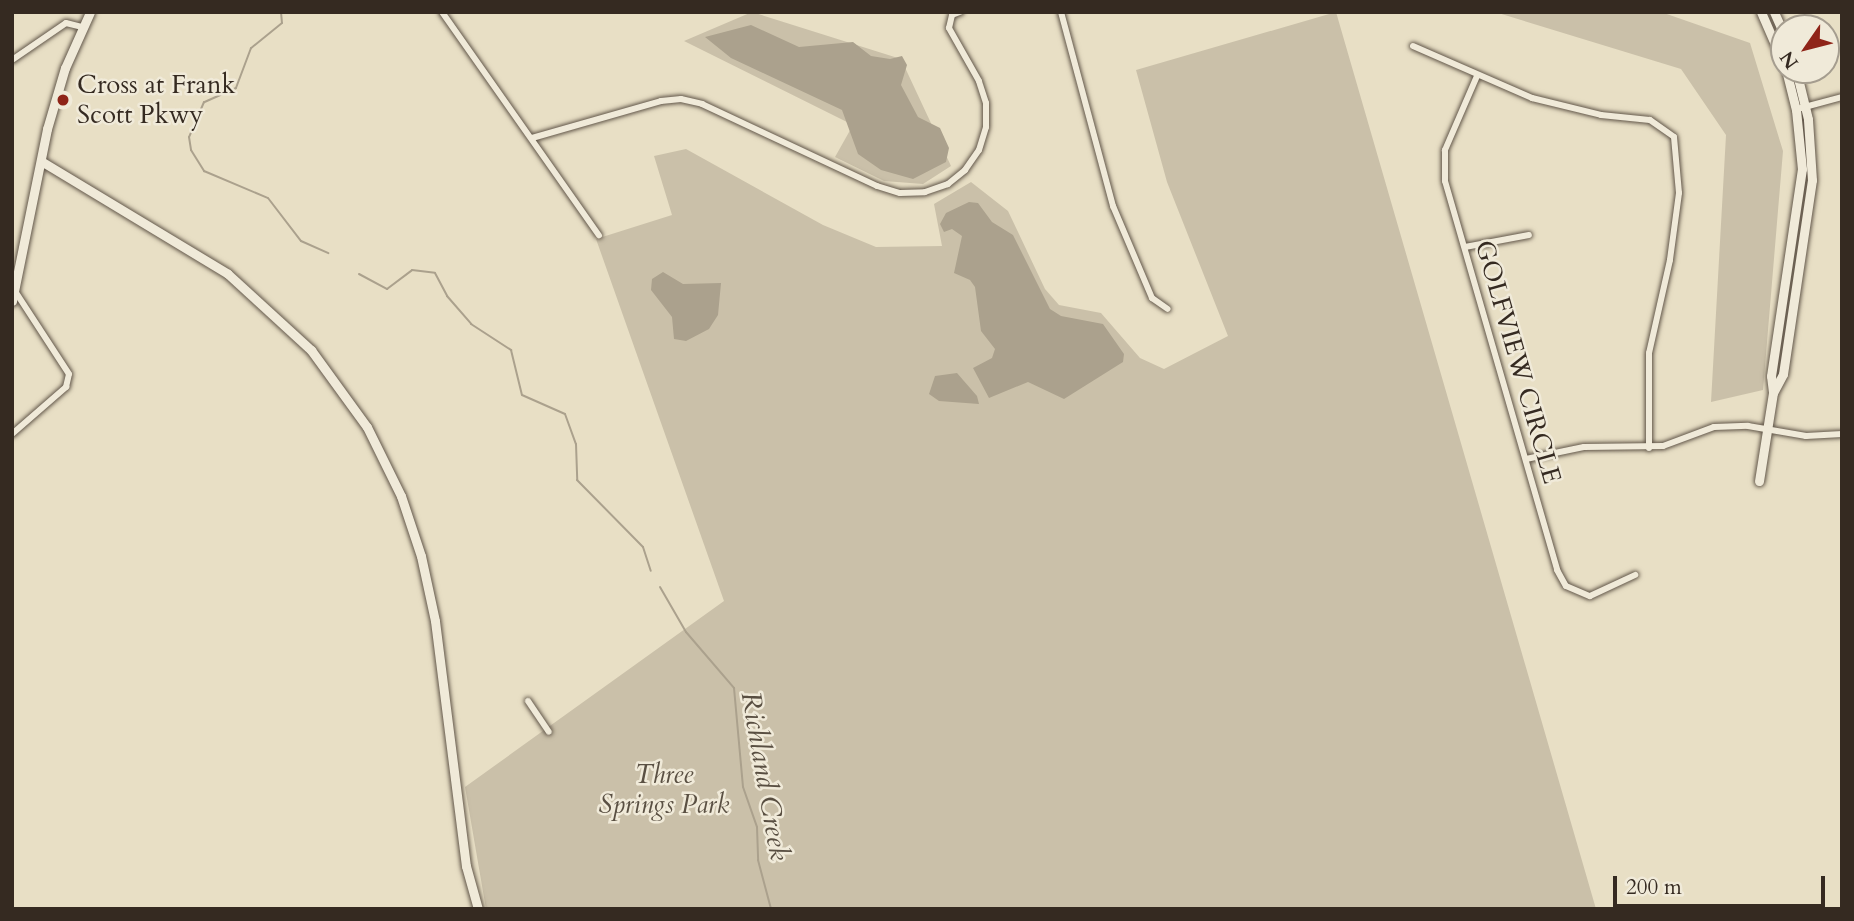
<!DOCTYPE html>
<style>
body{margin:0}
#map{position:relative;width:1854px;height:921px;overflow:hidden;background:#e8dfc5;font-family:Cardo,serif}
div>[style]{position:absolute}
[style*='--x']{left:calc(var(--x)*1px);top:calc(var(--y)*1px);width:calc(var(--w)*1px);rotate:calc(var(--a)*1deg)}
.green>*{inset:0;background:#cac0a9}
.water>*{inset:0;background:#aba18d}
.stream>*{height:2px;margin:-1px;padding:0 1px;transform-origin:1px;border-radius:1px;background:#aba18d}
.roads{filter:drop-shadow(0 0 2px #62574a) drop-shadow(0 0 2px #62574a)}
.street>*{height:6px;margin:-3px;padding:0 3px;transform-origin:3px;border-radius:3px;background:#f0ead9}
.secondary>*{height:9px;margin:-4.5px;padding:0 4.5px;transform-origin:4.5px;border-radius:4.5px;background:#f0ead9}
.dots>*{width:19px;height:19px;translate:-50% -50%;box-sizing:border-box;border:4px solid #f0ead9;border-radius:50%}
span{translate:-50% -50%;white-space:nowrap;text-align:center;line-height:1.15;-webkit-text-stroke:5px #f0ead9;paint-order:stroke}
.poi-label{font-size:26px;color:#352a21}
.left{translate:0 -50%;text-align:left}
.street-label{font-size:26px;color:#352a21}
.park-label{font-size:26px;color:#5a5043;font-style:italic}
.water-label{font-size:28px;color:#584e41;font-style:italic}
.frame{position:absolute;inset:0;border:14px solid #352a21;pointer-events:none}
.north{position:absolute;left:1770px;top:14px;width:70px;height:70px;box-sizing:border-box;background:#f0ead9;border:2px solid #a59d8f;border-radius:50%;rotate:235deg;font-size:19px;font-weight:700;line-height:28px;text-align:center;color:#352a21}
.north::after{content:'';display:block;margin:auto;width:24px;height:32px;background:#8f2418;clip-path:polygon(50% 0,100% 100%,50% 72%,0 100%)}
.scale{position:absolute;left:1613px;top:876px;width:212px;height:32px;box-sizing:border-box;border:4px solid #352a21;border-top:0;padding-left:9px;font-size:21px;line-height:24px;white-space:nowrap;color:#352a21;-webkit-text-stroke:5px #f0ead9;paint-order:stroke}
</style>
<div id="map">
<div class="green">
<i style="clip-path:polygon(752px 12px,901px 59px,951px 166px,923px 184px,884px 181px,835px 157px,853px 125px,684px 41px)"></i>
<i style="clip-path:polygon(1336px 12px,1596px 909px,486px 909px,465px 787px,724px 601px,596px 239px,672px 215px,654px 156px,686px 149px,823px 225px,876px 247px,942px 246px,934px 204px,971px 182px,1008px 211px,1045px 289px,1059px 305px,1101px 313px,1140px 358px,1164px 369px,1228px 336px,1167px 182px,1136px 70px)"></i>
<i style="clip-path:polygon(1495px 12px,1661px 12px,1750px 43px,1783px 151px,1763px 390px,1711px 402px,1726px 135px,1681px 69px)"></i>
</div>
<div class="water">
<i style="clip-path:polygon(751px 25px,799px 47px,853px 42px,871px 56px,890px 59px,902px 56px,907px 65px,901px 85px,918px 117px,940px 128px,949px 148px,946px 162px,913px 179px,881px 170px,858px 154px,842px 110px,731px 58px,705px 37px)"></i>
<i style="clip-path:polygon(969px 202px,978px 203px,992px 222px,1013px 235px,1050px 309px,1061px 316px,1103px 324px,1124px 354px,1123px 362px,1064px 399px,1028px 382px,989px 398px,973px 368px,992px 358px,995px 349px,981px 331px,975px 287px,970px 280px,954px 273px,962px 236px,952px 229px,944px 232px,940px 224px,946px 213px)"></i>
<i style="clip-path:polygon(663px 272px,683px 284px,721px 283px,718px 315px,709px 329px,686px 341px,674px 339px,672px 317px,651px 290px,652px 279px)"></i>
<i style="clip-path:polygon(957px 373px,977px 396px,979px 404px,939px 401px,929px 394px,935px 376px)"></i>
</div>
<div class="stream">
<i style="--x:281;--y:12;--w:11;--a:85"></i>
<i style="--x:282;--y:23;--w:40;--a:141"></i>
<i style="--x:251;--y:48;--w:43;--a:110.6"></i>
<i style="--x:236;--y:88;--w:35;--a:156"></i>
<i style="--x:204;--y:102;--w:38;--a:113"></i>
<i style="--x:189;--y:137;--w:13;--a:81"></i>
<i style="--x:191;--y:150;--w:25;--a:58"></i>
<i style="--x:204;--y:171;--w:69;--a:22.9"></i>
<i style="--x:268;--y:198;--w:54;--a:52.5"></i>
<i style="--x:301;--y:241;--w:30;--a:24"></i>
<i style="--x:359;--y:274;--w:32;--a:28"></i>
<i style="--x:387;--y:289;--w:31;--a:-37"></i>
<i style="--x:412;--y:270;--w:23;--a:7"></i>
<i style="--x:435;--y:273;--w:26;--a:62"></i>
<i style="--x:447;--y:296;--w:37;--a:49"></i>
<i style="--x:471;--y:324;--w:48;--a:33"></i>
<i style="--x:511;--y:350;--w:46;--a:76.3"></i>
<i style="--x:522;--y:395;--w:47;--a:23.8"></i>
<i style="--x:565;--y:414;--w:32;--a:70"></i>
<i style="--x:576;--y:444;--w:36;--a:88"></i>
<i style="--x:577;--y:480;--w:94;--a:45.4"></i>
<i style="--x:643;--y:547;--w:25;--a:72"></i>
<i style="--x:660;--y:587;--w:52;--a:60"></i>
<i style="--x:686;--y:632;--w:74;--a:49.4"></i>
<i style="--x:734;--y:688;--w:99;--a:84.8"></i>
<i style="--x:743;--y:787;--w:42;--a:70.7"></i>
<i style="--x:757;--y:827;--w:33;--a:88"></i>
<i style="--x:758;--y:860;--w:51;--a:75.1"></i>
</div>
<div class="roads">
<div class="street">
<i style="--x:442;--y:12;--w:273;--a:54.9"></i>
<i style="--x:1061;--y:12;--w:201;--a:75"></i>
<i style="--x:1113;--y:206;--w:100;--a:67"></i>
<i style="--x:1152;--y:298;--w:19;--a:35"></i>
<i style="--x:1413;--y:46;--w:130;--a:23.6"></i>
<i style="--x:1532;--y:98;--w:71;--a:13.8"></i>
<i style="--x:1601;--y:115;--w:49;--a:5.8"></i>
<i style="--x:1650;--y:120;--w:29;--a:35"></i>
<i style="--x:1674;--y:137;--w:56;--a:84.9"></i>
<i style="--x:1679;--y:193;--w:68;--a:97.7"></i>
<i style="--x:1670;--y:260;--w:95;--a:102.7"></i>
<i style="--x:1649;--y:353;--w:95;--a:90"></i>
<i style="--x:12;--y:60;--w:65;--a:-34.4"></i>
<i style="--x:66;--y:23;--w:16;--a:14"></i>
<i style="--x:1477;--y:76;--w:81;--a:113.4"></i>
<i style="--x:1445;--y:150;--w:31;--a:90"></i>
<i style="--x:1445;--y:181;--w:405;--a:73.9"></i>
<i style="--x:1557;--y:570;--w:18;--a:61"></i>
<i style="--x:1566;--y:586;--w:26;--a:23"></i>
<i style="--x:1590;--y:596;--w:50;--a:-25"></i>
<i style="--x:1801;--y:108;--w:42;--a:-15"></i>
<i style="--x:532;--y:138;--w:134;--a:-16"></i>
<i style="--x:661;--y:101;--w:20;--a:-6"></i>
<i style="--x:681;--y:99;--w:22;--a:13"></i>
<i style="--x:702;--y:104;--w:193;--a:25.1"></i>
<i style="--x:877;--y:186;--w:24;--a:17"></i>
<i style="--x:900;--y:193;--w:25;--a:-2"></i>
<i style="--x:925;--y:192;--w:24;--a:-19"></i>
<i style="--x:948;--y:184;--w:22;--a:-39"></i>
<i style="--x:965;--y:170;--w:24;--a:-55"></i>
<i style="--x:979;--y:150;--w:24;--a:-73"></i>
<i style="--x:986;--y:127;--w:24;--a:-90"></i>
<i style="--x:986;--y:103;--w:23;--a:-108"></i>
<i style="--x:979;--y:81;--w:61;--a:-119.5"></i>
<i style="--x:949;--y:28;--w:13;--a:-77"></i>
<i style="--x:952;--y:15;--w:9;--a:-21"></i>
<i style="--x:1465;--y:247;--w:65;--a:-10.6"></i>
<i style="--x:12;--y:434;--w:72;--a:-41"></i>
<i style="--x:66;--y:387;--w:13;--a:-77"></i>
<i style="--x:69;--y:374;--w:103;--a:-123.1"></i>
<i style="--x:1526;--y:459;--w:59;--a:-11.7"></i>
<i style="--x:1584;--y:447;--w:79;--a:-0.7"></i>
<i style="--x:1663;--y:446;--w:54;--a:-20.4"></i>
<i style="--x:1714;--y:427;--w:34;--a:-2"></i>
<i style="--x:1748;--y:426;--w:59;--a:9.8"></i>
<i style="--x:1806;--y:436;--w:36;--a:-3"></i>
<i style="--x:528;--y:701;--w:37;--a:56"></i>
</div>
<div class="secondary">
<i style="--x:1761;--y:12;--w:58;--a:66.5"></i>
<i style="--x:1774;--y:12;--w:24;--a:66"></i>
<i style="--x:41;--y:161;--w:218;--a:31.1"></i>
<i style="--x:228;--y:274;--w:113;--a:42.5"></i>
<i style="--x:311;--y:350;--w:95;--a:54"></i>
<i style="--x:367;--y:427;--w:77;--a:63.8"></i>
<i style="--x:401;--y:496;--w:63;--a:71.6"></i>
<i style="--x:421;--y:556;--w:66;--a:77.8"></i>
<i style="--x:435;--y:621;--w:247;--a:82.8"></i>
<i style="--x:466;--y:866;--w:45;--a:74.4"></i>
<i style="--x:12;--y:301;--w:176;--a:-78.5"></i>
<i style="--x:47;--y:129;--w:64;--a:-73.6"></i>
<i style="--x:65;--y:68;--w:61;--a:-65.9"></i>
<i style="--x:1773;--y:392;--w:16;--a:-97"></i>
<i style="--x:1771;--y:376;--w:209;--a:-81.5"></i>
<i style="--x:1802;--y:169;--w:59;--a:-95.8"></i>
<i style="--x:1796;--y:110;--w:41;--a:-104"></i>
<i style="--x:1759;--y:481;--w:89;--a:-81"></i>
<i style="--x:1773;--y:393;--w:21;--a:-62"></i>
<i style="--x:1783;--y:374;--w:196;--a:-81.5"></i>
<i style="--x:1812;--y:180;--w:61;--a:-93.8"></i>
<i style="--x:1808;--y:119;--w:50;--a:-103.8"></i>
</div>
</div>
<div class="dots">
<i style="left:63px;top:100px;background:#8f2418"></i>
</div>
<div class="poi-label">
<span class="left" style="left:77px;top:100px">Cross at Frank<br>Scott Pkwy</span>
</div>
<div class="street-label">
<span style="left:1518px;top:362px;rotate:74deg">GOLFVIEW CIRCLE</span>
</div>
<div class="park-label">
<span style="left:664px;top:790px">Three<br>Springs Park</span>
</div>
<div class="water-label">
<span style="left:765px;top:776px;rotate:80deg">Richland Creek</span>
</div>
<div class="frame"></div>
<div class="north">N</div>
<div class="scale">200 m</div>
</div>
